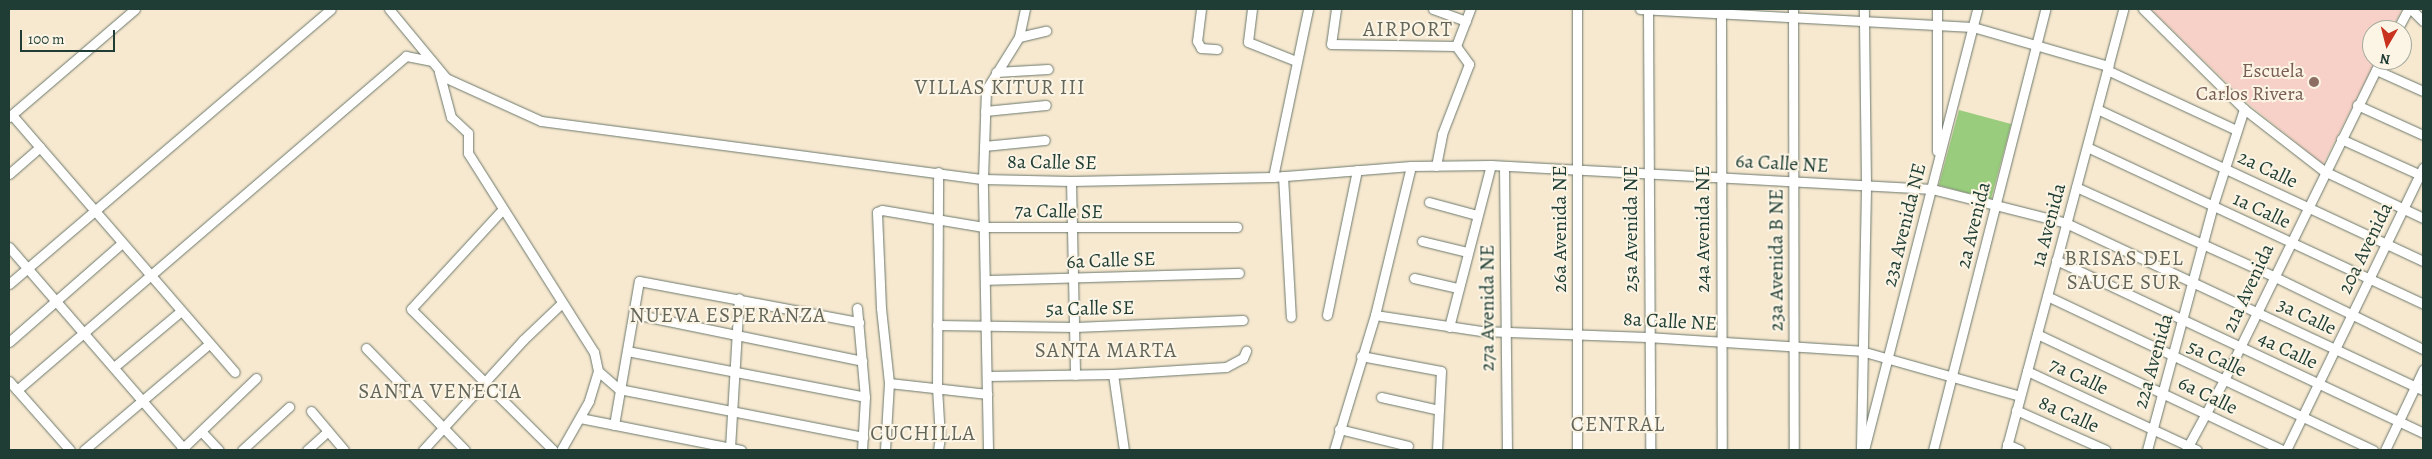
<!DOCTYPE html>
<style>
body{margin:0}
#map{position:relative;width:2432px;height:459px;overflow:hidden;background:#f7e8d0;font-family:Alegreya,serif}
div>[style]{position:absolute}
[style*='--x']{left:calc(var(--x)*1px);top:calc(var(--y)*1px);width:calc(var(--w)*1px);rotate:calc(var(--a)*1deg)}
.built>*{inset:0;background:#f7d1c7}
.green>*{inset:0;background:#99cc7d;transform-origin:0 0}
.roads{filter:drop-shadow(0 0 1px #6b796b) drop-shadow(0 0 1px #6b796b)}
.minor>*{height:9px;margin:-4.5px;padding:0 4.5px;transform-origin:4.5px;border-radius:4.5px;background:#fff}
.dots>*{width:14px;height:14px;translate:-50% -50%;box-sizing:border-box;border:2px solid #fcf5e5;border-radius:50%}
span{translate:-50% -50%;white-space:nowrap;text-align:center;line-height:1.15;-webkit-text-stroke:4px #fcf5e5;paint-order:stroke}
.education-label{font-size:20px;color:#785e54}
.right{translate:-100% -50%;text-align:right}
.street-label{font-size:20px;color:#1f3d34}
.neighbourhood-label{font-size:21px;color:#64665a;letter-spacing:1px}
.frame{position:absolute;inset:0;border:10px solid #1f3d34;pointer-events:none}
.north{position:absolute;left:2362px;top:20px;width:50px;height:50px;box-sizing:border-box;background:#fcf5e5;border:1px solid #a4ab9e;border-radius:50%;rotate:188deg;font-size:14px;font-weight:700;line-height:20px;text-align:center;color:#1f3d34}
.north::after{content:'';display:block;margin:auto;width:18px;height:22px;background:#c8321e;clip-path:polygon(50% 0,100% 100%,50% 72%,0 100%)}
.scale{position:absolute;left:20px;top:30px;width:95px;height:22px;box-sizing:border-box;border:2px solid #1f3d34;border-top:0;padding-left:6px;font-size:15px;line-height:18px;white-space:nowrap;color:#1f3d34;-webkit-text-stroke:4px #fcf5e5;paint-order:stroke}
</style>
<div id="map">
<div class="built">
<i style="clip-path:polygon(2151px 9px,2402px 9px,2391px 30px,2372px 30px,2372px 60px,2376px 60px,2323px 164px,2250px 105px)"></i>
</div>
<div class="green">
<i style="left:1959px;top:110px;width:54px;height:78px;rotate:15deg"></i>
</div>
<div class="roads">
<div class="minor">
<i style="--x:389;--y:9;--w:89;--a:50.4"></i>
<i style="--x:446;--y:78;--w:104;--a:24.4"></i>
<i style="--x:541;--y:121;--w:446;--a:7.5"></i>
<i style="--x:983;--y:179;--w:88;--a:1.3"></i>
<i style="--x:1071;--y:181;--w:202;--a:-1.1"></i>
<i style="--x:1273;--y:177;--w:138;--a:-4.6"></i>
<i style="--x:1411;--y:166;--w:80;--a:-0.7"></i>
<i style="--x:1491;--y:165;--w:442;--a:3.1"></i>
<i style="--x:1932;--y:189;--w:138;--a:14.2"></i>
<i style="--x:2066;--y:223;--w:394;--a:25.1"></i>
<i style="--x:1201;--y:9;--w:32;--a:97"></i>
<i style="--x:1197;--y:41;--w:8;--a:60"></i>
<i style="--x:1201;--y:48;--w:16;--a:4"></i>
<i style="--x:1252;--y:9;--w:33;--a:97"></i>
<i style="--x:1248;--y:42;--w:52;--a:21.6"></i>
<i style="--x:1336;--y:9;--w:35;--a:98"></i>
<i style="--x:1331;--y:44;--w:125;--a:0.9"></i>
<i style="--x:1433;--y:9;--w:35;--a:20"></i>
<i style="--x:1640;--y:9;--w:333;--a:3.1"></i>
<i style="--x:1973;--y:27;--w:141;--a:16.1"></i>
<i style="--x:1648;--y:9;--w:441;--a:89.7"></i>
<i style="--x:1721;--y:9;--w:441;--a:89.9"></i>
<i style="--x:1793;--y:9;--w:441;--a:89.9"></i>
<i style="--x:1937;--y:9;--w:142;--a:90"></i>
<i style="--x:2143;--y:9;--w:142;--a:44.7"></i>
<i style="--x:2244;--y:109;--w:101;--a:37.8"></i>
<i style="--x:2324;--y:171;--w:110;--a:25.4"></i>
<i style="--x:2411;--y:9;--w:17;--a:45"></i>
<i style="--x:2397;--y:30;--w:24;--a:-62"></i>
<i style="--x:1019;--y:37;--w:29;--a:-78"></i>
<i style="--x:1456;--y:46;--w:40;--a:-69"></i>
<i style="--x:2107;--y:70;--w:142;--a:24.9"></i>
<i style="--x:2376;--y:70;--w:51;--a:24.1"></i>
<i style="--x:439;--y:72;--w:47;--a:75.1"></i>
<i style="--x:451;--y:117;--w:23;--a:43"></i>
<i style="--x:468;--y:133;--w:20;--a:90"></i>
<i style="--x:468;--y:153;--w:236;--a:57.7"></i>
<i style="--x:594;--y:352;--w:19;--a:78"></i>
<i style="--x:598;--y:371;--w:31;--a:107"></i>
<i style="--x:589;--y:401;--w:56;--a:119.7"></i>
<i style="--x:996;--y:72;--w:52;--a:-3.3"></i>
<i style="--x:2357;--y:105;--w:72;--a:24.4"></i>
<i style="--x:2097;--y:109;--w:360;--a:25"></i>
<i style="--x:985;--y:111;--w:61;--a:-5.6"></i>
<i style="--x:12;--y:115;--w:340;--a:49.1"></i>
<i style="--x:9;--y:117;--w:166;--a:-40.6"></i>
<i style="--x:2341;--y:139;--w:90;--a:24.3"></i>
<i style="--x:984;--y:146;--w:61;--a:-5.6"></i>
<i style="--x:2087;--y:147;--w:371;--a:25"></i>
<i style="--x:1436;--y:166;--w:33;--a:-79"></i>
<i style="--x:1442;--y:134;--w:75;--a:-68.9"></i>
<i style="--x:1469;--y:64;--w:22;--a:-126"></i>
<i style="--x:1504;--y:166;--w:284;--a:89.4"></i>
<i style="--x:9;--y:174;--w:41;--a:-41.1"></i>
<i style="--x:1283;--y:176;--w:141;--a:86.8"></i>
<i style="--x:1273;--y:177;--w:172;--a:-78.2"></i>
<i style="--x:1071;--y:181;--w:194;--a:88.8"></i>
<i style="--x:2076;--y:187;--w:216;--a:24.3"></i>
<i style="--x:2273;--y:276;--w:167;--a:26"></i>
<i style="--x:1429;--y:202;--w:50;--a:15.2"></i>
<i style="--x:502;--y:210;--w:134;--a:132.6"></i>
<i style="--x:411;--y:309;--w:200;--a:44.8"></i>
<i style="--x:1422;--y:241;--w:46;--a:13.7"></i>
<i style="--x:9;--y:247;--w:266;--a:49.1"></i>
<i style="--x:2056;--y:260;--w:406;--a:25.2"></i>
<i style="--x:1414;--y:278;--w:44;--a:13.1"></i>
<i style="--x:985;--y:280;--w:254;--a:-1.6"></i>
<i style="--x:9;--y:284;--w:423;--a:-40.5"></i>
<i style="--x:2047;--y:296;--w:361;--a:25.3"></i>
<i style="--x:857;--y:308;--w:89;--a:84.9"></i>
<i style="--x:865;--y:397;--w:53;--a:93.2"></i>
<i style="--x:634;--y:314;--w:233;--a:11.6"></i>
<i style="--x:1327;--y:315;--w:148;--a:-78.3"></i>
<i style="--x:1375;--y:315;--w:107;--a:8.6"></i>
<i style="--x:1481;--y:331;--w:166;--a:2.1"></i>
<i style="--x:1647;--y:337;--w:214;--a:3.7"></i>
<i style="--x:1861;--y:351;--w:165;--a:15.8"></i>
<i style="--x:937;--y:325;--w:138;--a:0.8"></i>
<i style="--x:1075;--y:327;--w:168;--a:-2.4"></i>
<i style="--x:1449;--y:327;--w:167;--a:-75.5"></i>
<i style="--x:2037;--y:334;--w:271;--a:25.3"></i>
<i style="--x:9;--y:342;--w:150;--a:-41.2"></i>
<i style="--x:366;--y:348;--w:142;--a:45.9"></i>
<i style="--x:627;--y:351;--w:242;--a:10.9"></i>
<i style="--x:1361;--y:356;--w:81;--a:10.6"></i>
<i style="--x:1441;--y:371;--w:79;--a:92.9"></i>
<i style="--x:114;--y:367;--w:87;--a:-39.9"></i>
<i style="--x:598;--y:371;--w:28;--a:41"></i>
<i style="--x:619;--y:389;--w:249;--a:11.1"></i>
<i style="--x:2027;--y:371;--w:187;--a:24.9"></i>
<i style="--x:1113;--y:374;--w:77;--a:81.8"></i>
<i style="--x:987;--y:376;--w:126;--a:-0.9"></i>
<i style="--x:1113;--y:374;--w:113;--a:-3.5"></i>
<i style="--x:1226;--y:367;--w:19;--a:-28"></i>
<i style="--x:1243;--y:358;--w:8;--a:-67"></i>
<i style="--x:9;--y:381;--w:92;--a:48.5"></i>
<i style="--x:889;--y:383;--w:99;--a:6.4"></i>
<i style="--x:17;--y:390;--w:513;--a:-40.65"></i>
<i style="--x:406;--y:56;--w:26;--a:11"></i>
<i style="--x:1381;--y:397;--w:59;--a:12.6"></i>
<i style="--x:2016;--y:410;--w:98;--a:24"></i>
<i style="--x:311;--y:411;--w:51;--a:49.8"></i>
<i style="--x:580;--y:418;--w:164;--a:11.2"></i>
<i style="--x:614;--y:425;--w:146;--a:-80.2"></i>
<i style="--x:639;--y:281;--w:224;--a:10.6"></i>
<i style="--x:1339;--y:429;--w:71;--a:13.8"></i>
<i style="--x:201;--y:431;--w:26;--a:47"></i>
<i style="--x:2007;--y:444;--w:14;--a:25"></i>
<i style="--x:730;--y:448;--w:150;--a:-86.6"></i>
<i style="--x:1861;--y:448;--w:263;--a:-88.9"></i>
<i style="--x:1866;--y:185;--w:176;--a:-90.7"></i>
<i style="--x:84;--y:450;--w:164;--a:-40.3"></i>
<i style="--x:181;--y:450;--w:104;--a:-43.8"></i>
<i style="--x:242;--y:450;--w:64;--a:-42.5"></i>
<i style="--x:307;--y:450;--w:28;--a:-42"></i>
<i style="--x:423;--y:450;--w:149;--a:-47.7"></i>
<i style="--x:523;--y:340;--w:54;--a:-43.5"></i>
<i style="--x:885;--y:450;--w:67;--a:-86.6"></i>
<i style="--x:889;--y:383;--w:75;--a:-96.1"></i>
<i style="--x:881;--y:308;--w:96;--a:-92.4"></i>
<i style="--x:877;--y:212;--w:5;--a:-22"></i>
<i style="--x:882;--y:210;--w:103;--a:9.5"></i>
<i style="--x:984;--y:227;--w:253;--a:0"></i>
<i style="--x:938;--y:450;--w:12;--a:-81"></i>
<i style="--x:940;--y:438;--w:50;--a:-93.4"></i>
<i style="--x:937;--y:388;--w:216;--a:-89.7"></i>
<i style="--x:988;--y:450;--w:271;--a:-91.1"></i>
<i style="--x:983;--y:179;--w:89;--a:-88.1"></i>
<i style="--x:986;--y:90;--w:62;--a:-58.1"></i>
<i style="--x:1019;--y:37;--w:28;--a:-13"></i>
<i style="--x:1334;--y:450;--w:141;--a:-73.1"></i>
<i style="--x:1375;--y:315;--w:153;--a:-76.4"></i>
<i style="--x:1577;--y:450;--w:441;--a:-90"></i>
<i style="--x:1864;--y:450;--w:455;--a:-75.6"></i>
<i style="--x:1933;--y:450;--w:455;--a:-75.7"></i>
<i style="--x:2006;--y:450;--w:456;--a:-75.1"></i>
<i style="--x:2147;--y:450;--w:254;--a:-74.9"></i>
<i style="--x:2213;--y:205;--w:101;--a:-72.1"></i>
<i style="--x:2186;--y:450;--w:80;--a:-61.5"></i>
<i style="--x:2224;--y:380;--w:356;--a:-63.9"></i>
<i style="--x:2286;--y:450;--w:314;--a:-64.1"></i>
<i style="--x:2385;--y:450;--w:89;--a:-64.6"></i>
</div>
</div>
<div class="dots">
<i style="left:2314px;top:82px;background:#8d6e63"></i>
</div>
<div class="education-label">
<span class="right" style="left:2304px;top:82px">Escuela<br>Carlos Rivera</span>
</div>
<div class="street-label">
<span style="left:1052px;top:162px;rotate:1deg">8a Calle SE</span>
<span style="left:1782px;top:163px;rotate:3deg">6a Calle NE</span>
<span style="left:2268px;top:169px;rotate:25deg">2a Calle</span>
<span style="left:2262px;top:210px;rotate:25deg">1a Calle</span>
<span style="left:1059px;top:211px;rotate:1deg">7a Calle SE</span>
<span style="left:1904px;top:225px;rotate:-76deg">23a Avenida NE</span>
<span style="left:1973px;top:225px;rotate:-76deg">2a Avenida</span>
<span style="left:2048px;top:225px;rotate:-75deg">1a Avenida</span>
<span style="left:1559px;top:229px;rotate:-90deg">26a Avenida NE</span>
<span style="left:1630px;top:229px;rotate:-90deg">25a Avenida NE</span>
<span style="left:1702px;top:229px;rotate:-90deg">24a Avenida NE</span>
<span style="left:2365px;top:248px;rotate:-64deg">20a Avenida</span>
<span style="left:1111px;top:260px;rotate:-2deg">6a Calle SE</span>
<span style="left:1776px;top:260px;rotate:-90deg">23a Avenida B NE</span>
<span style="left:2248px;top:288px;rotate:-65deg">21a Avenida</span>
<span style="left:1090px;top:308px;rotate:-1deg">5a Calle SE</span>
<span style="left:1487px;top:308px;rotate:-90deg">27a Avenida NE</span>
<span style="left:2307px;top:316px;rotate:25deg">3a Calle</span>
<span style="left:1670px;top:321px;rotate:3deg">8a Calle NE</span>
<span style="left:2288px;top:350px;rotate:25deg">4a Calle</span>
<span style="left:2217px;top:358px;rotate:25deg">5a Calle</span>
<span style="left:2153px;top:361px;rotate:-74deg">22a Avenida</span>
<span style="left:2079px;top:376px;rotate:25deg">7a Calle</span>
<span style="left:2208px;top:395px;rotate:26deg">6a Calle</span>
<span style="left:2069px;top:414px;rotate:24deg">8a Calle</span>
</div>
<div class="neighbourhood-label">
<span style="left:1408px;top:29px">AIRPORT</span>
<span style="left:1000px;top:87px">VILLAS KITUR III</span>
<span style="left:2124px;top:270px">BRISAS DEL<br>SAUCE SUR</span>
<span style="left:728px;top:315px">NUEVA ESPERANZA</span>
<span style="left:1106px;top:350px">SANTA MARTA</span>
<span style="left:440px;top:391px">SANTA VENECIA</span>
<span style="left:1618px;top:424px">CENTRAL</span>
<span style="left:923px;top:433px">CUCHILLA</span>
</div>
<div class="frame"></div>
<div class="north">N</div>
<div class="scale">100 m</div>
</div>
